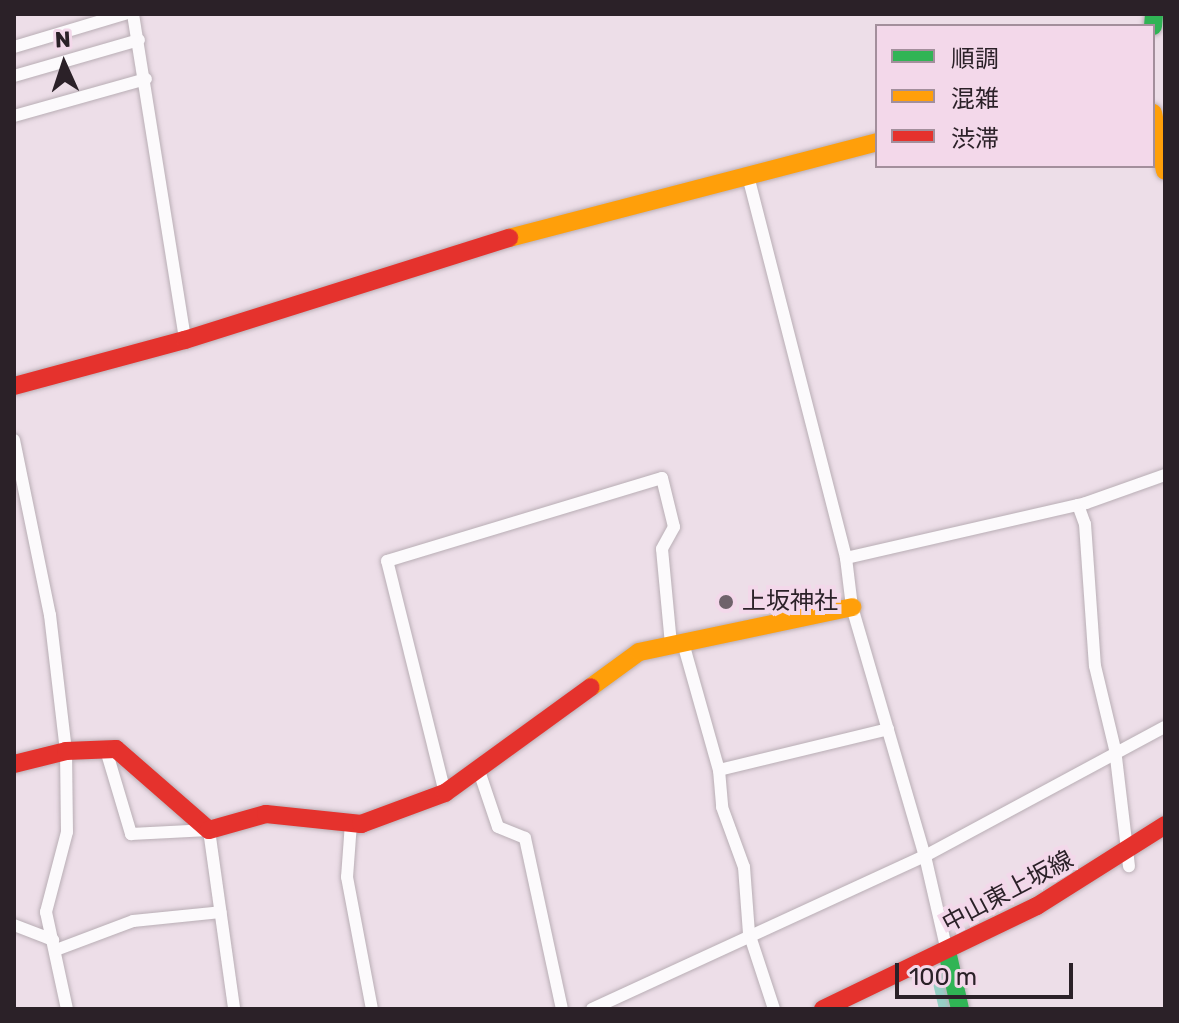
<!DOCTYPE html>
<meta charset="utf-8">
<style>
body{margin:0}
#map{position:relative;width:1179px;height:1023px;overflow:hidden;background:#eddee8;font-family:Rubik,"Noto Sans JP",sans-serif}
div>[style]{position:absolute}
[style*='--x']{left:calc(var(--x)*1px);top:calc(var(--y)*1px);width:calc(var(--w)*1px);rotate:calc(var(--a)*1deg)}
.river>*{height:22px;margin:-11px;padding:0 11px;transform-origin:11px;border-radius:11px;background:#96d0c5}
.roads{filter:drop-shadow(0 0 2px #b9aeb5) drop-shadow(0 0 2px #b9aeb5)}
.street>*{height:12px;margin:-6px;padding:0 6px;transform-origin:6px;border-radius:6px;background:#fcfafc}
.fast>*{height:18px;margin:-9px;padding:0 9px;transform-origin:9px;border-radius:9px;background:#30b455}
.slow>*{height:18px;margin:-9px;padding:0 9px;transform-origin:9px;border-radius:9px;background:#ff9f0a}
.jam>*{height:18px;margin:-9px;padding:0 9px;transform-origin:9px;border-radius:9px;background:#e5322d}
.dots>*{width:22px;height:22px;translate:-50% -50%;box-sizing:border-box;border:4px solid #f3d8ea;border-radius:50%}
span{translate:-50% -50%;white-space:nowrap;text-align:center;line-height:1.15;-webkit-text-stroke:8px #f3d8ea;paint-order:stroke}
.poi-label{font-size:24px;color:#2b2128}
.left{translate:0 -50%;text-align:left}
.street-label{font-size:24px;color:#2b2128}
.frame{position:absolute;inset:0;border:16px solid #2b2128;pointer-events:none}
.legend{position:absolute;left:875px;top:24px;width:280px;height:144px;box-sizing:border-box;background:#f3d8ea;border:2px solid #a38f9c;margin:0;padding:10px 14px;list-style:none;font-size:24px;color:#2b2128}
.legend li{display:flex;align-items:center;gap:16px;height:40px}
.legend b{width:40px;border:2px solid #a38f9c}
.north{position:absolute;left:24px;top:24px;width:80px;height:80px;-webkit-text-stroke:6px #f3d8ea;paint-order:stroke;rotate:357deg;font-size:22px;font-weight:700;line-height:32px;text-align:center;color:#2b2128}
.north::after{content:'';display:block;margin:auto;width:28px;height:36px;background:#2b2128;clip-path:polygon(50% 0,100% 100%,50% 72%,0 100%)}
.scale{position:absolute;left:895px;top:963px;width:178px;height:36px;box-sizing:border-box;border:4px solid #2b2128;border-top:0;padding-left:10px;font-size:24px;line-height:28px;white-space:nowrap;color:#2b2128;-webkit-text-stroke:6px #f3d8ea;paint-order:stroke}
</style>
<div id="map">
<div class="river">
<i style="--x:944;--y:982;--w:28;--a:77"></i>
</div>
<div class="roads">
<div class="street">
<i style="--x:133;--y:14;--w:330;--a:80.9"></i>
<i style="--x:14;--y:47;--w:116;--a:-16.6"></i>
<i style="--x:14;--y:76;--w:130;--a:-16.1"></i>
<i style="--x:14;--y:116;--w:137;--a:-15.7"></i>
<i style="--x:748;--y:176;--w:394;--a:75.6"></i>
<i style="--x:846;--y:558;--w:49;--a:83"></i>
<i style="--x:852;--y:607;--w:259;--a:73.7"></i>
<i style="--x:925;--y:856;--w:98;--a:77"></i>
<i style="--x:14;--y:440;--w:179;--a:78.4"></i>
<i style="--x:50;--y:615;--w:137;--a:83.3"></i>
<i style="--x:66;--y:751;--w:81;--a:89.3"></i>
<i style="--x:67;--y:832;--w:83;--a:104.7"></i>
<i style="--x:46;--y:912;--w:99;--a:77.8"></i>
<i style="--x:1078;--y:505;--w:20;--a:70"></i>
<i style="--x:1085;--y:524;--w:142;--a:86"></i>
<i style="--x:1095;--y:666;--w:85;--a:76.5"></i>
<i style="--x:1115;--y:749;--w:118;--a:83.2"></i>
<i style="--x:846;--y:558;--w:246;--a:-12.9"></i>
<i style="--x:1086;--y:503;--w:84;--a:-19.5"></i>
<i style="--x:683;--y:643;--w:132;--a:74.2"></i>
<i style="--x:719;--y:770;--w:174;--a:-13.6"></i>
<i style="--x:106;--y:750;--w:88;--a:73.4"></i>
<i style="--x:131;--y:834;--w:78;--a:-2.9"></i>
<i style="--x:209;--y:830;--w:181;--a:82"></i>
<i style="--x:478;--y:768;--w:62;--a:71.3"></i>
<i style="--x:498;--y:827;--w:29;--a:22"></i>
<i style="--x:525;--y:838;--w:175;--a:77.8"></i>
<i style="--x:719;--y:770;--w:37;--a:85"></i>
<i style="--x:722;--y:807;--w:64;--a:69.9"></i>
<i style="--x:744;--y:867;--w:66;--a:85.7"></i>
<i style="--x:749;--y:933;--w:80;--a:71.8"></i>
<i style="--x:445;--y:793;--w:239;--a:-104"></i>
<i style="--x:387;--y:561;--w:287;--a:-16.8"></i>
<i style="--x:662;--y:478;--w:50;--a:76.2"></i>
<i style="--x:674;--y:527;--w:25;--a:119"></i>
<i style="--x:662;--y:549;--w:96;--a:84.6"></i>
<i style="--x:351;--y:823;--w:54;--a:94.2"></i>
<i style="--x:347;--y:877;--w:134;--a:79.3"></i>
<i style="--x:14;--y:925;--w:42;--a:21"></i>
<i style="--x:56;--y:950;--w:82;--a:-20.6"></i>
<i style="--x:133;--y:921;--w:88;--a:-5.8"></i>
<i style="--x:592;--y:1009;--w:366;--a:-24.7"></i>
<i style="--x:925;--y:856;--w:272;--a:-28.3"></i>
</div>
<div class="fast">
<i style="--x:1153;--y:26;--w:12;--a:-85"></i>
<i style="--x:947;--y:951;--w:59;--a:77.4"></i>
</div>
<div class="slow">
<i style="--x:1153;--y:113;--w:59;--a:78.3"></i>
<i style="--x:509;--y:238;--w:380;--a:-14.6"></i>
<i style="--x:591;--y:687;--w:59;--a:-36.1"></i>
<i style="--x:639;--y:652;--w:218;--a:-11.9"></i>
</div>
<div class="jam">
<i style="--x:14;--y:386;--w:177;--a:-15.1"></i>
<i style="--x:185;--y:340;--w:340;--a:-17.5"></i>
<i style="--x:14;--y:764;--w:54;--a:-14"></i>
<i style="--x:66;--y:751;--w:50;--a:-2.3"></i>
<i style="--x:116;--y:749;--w:123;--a:41.1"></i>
<i style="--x:209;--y:830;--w:59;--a:-15.7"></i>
<i style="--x:266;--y:814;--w:96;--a:6"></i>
<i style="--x:361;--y:824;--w:90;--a:-20.3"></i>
<i style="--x:445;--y:793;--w:180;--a:-36"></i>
<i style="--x:823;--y:1009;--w:237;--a:-25.7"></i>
<i style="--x:1037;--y:906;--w:151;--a:-32.3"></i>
</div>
</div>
<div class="dots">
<i style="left:726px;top:602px;background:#6f636b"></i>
</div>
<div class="poi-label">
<span class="left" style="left:742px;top:602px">上坂神社</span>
</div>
<div class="street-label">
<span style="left:1008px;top:892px;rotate:-28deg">中山東上坂線</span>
</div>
<div class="frame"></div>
<ul class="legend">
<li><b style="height:10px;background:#30b455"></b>順調</li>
<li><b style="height:10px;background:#ff9f0a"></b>混雑</li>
<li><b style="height:10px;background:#e5322d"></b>渋滞</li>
</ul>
<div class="north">N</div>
<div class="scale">100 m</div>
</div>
